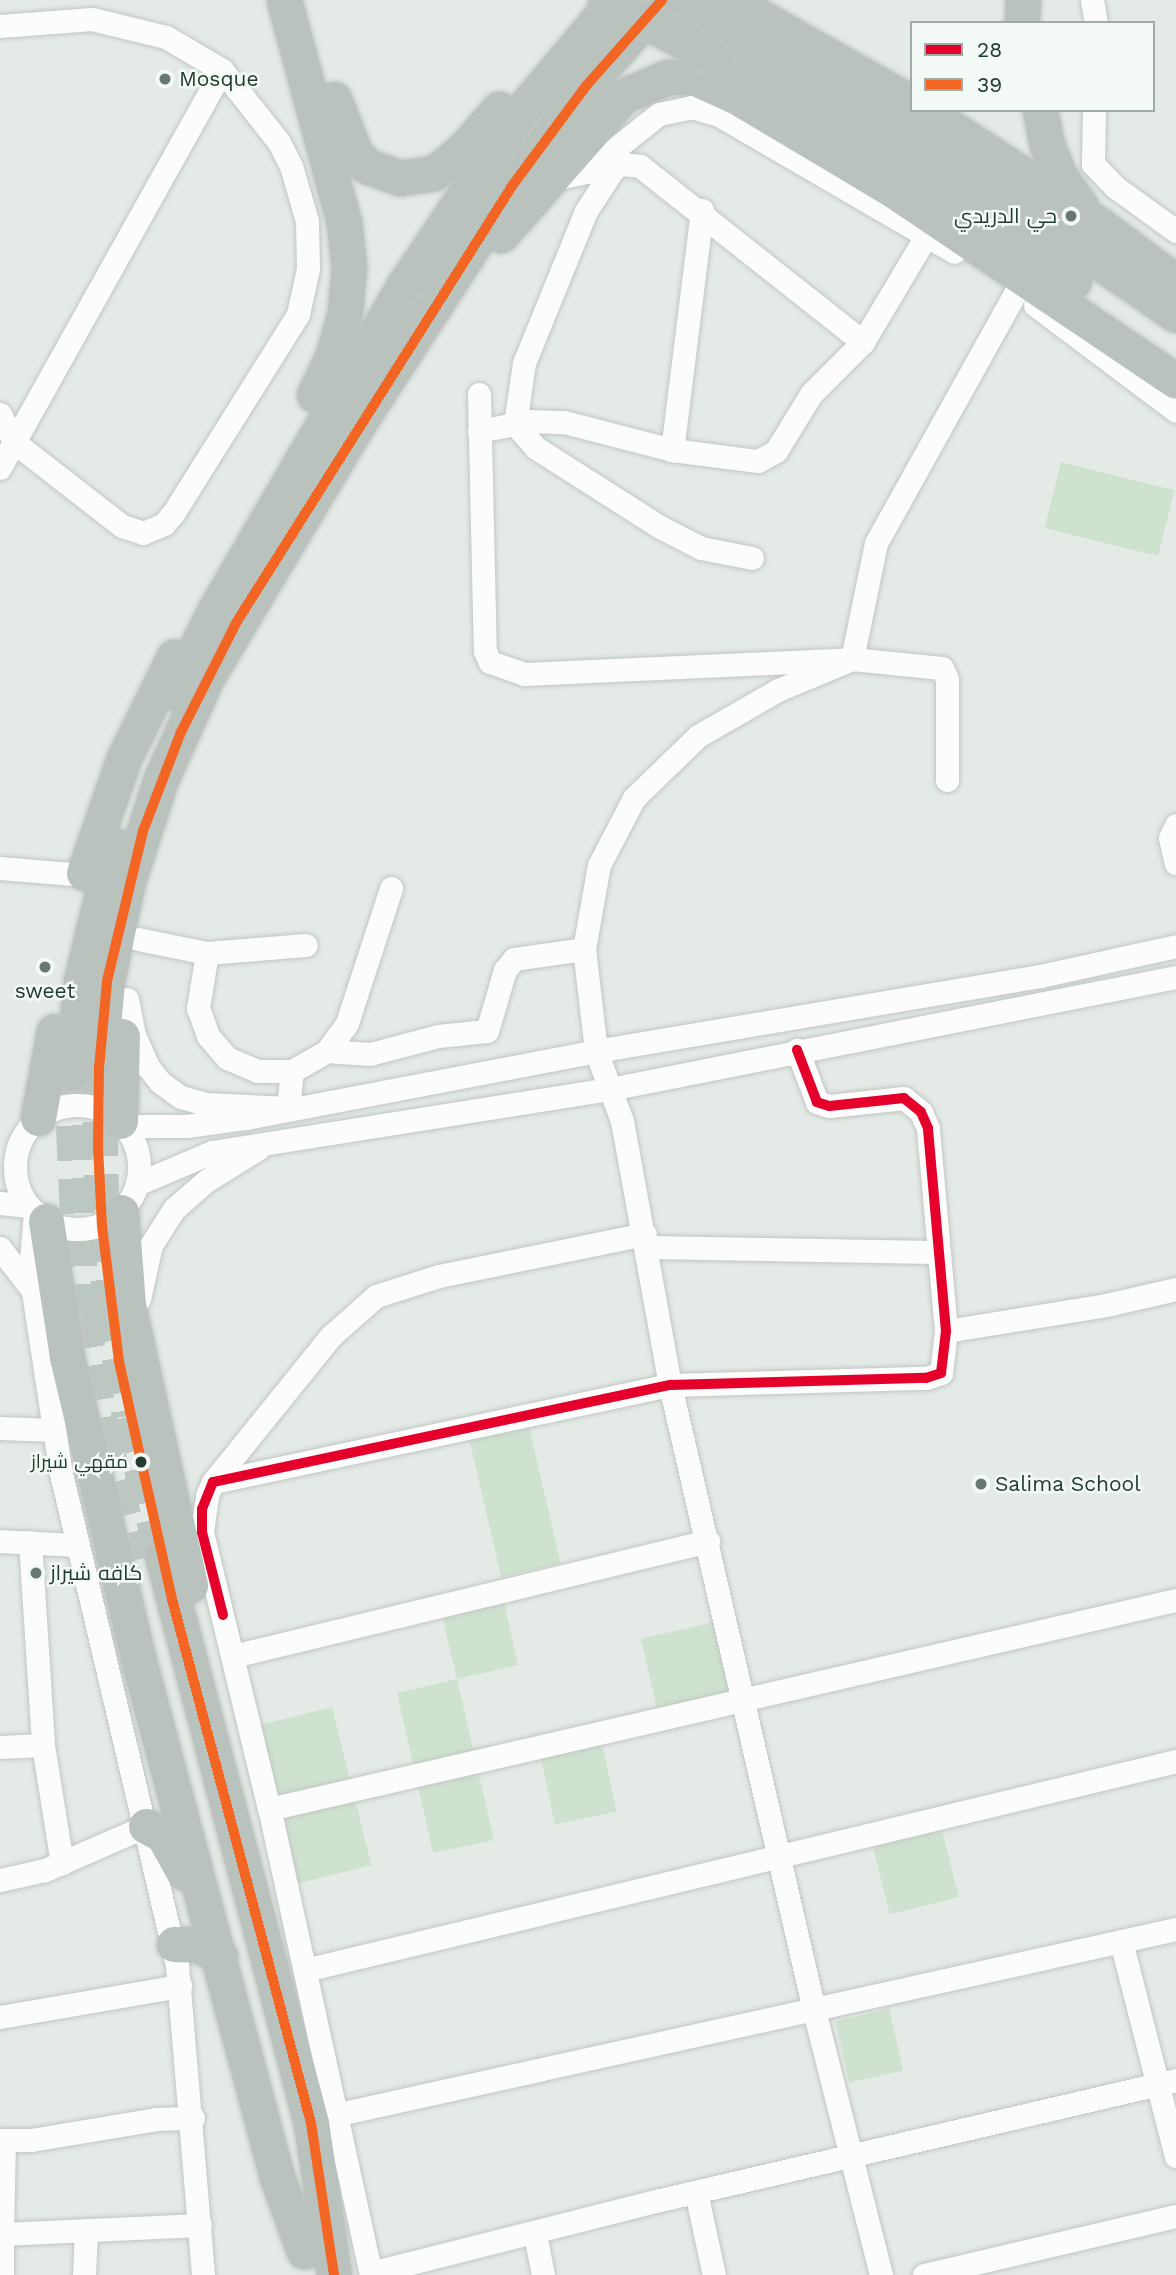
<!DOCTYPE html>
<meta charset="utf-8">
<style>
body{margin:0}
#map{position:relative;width:1176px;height:2275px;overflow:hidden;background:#e4eae6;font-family:"Work Sans",Cairo,sans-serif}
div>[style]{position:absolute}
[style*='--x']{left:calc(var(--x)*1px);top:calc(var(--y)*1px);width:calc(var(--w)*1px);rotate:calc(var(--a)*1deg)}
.green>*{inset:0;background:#cee2cf;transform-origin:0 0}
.highway-tunnel>*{height:35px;margin-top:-17.5px;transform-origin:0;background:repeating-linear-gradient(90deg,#bdc7c1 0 35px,transparent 0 53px)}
.roads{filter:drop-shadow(0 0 2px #c1c7c3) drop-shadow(0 0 2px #c1c7c3)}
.minor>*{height:23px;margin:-11.5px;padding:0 11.5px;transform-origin:11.5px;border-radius:11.5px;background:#fbfcfb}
.minor>.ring{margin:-11.5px;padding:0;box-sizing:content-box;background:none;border:23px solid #fbfcfb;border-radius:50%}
.highway>*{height:35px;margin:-17.5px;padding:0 17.5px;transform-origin:17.5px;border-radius:17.5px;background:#bac2be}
.bridges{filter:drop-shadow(0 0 2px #bdc6c1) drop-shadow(0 0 2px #bdc6c1)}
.highway-bridge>*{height:35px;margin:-17.5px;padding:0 17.5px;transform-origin:17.5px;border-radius:17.5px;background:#bac2be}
.bus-1>*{height:10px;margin:-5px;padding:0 5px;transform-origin:5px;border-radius:5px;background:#e4002b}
.bus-2>*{height:10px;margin:-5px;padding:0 5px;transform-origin:5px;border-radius:5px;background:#f26522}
.dots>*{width:19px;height:19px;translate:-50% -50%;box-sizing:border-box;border:4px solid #f3f9f4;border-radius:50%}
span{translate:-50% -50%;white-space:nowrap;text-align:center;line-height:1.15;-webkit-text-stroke:5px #f3f9f4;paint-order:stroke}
.bus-label{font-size:19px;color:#233c2f}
.right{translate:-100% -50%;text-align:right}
.poi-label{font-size:21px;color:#233c2f}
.left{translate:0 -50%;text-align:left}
.legend{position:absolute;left:910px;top:21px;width:245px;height:91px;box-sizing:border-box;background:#f3f9f4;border:2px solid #a0ada5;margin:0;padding:9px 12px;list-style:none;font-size:21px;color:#233c2f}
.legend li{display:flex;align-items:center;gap:14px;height:35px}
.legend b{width:35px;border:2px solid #a0ada5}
</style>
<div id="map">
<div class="green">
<i style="left:1061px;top:462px;width:117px;height:68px;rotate:14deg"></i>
<i style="left:528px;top:1422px;width:145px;height:61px;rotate:77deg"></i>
<i style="clip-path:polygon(503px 1598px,518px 1665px,457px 1679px,494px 1840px,433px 1853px,397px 1693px,457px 1679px,441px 1611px)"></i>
<i style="left:714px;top:1622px;width:72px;height:75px;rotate:77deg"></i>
<i style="left:332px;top:1707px;width:163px;height:77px;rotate:76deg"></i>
<i style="left:602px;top:1743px;width:70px;height:63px;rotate:78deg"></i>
<i style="left:942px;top:1830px;width:69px;height:71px;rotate:76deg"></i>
<i style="left:889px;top:2009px;width:63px;height:55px;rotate:77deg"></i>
</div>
<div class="highway-tunnel">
<i style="--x:99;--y:1068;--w:158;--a:88.9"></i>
<i style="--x:102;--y:1226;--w:80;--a:83.5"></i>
<i style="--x:111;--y:1305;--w:112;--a:80.8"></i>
<i style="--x:129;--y:1416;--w:143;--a:76.6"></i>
<i style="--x:71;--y:1072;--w:241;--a:87.4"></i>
<i style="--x:82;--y:1313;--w:119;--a:80.3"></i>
<i style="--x:102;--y:1430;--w:134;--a:75.8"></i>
</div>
<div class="roads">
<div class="minor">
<i style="--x:1092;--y:0;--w:23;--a:80"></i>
<i style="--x:0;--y:26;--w:92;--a:-4.4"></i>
<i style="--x:92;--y:19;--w:76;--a:13.7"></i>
<i style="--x:166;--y:37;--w:65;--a:30.5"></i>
<i style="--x:222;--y:70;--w:456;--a:119.2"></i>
<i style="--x:1094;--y:110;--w:54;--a:91.1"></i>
<i style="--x:1093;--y:164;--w:32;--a:46"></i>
<i style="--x:1115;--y:187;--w:75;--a:35.8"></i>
<i style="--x:549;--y:180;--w:38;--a:-12"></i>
<i style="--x:586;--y:172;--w:93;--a:-38.5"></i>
<i style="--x:659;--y:114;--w:33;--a:-12"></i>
<i style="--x:691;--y:107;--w:29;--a:16"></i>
<i style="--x:719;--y:115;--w:272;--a:30.2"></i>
<i style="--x:702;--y:210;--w:242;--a:97.1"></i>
<i style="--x:672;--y:450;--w:87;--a:7.3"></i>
<i style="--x:758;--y:461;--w:21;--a:-29"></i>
<i style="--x:776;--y:451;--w:67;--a:-58.4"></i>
<i style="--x:811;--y:394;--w:74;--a:-45"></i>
<i style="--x:863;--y:342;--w:126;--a:-59.3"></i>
<i style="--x:1035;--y:305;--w:176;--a:36.9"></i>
<i style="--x:479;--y:394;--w:257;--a:88.7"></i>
<i style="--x:485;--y:651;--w:12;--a:66"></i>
<i style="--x:490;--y:662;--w:37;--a:19"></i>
<i style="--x:525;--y:674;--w:327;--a:-2.6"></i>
<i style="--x:852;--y:659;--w:118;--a:-78.3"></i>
<i style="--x:876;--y:543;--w:288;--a:-60.9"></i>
<i style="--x:0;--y:414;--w:31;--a:63"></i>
<i style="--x:14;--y:442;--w:137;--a:37.9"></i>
<i style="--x:122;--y:526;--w:22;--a:18"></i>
<i style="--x:143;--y:533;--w:23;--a:-23"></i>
<i style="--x:164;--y:524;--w:16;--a:-50"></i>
<i style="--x:174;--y:512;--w:234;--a:-57.9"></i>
<i style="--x:298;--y:314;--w:46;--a:-77.5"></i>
<i style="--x:308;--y:269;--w:48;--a:-91.2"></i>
<i style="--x:307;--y:221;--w:57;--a:-106.2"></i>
<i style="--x:291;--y:166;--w:28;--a:-117"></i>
<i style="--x:278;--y:141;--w:90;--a:-128.3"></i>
<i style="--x:479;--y:431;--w:52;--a:-11.1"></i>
<i style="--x:530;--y:421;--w:34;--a:2"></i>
<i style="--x:564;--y:422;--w:112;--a:14.5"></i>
<i style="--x:752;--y:558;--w:52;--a:-168.9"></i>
<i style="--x:701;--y:548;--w:46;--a:-152.9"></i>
<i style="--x:660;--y:527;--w:147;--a:-147.5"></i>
<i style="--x:536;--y:448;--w:32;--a:-131"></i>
<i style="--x:515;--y:424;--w:62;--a:-81.6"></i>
<i style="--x:524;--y:363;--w:164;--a:-67.8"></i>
<i style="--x:586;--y:211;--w:51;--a:-56.9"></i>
<i style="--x:614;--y:168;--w:9;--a:-27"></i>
<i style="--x:622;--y:164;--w:18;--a:6"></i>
<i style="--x:640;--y:166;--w:284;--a:38.3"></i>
<i style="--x:1176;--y:825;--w:14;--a:115"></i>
<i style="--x:1170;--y:838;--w:26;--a:77"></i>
<i style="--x:0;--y:868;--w:83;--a:4.8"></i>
<i style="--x:138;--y:939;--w:70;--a:11.5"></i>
<i style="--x:207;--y:953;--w:99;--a:-4.6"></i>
<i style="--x:207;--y:953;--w:56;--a:99.3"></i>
<i style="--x:198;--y:1008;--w:30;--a:70"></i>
<i style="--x:208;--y:1036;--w:29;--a:49"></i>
<i style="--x:227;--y:1058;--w:33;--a:23"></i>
<i style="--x:257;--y:1071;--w:35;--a:0"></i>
<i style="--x:292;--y:1071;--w:40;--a:-29.7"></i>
<i style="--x:327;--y:1051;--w:34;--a:-54"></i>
<i style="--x:347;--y:1023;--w:142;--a:-71.9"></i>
<i style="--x:127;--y:999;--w:37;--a:79"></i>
<i style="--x:134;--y:1035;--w:36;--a:66"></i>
<i style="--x:149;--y:1068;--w:18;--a:52"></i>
<i style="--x:160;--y:1082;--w:26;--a:36"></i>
<i style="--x:181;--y:1097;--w:26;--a:16"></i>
<i style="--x:206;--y:1104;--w:82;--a:2.8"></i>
<i style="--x:288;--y:1108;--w:37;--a:-84"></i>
<i style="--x:327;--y:1051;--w:43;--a:4"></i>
<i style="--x:370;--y:1054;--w:70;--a:-14.8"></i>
<i style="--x:438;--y:1036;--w:49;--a:-5.8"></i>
<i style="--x:487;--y:1031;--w:64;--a:-73.6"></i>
<i style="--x:505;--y:970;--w:14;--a:-51"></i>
<i style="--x:514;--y:959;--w:71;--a:-8.1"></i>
<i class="ring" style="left:15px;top:1105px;width:101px;height:101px"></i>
<i style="--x:125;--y:1126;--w:61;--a:0"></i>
<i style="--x:186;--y:1126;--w:61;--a:-7.6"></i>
<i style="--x:246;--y:1118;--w:356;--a:-10.8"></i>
<i style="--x:596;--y:1051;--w:450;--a:-9.6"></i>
<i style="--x:1040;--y:976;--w:139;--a:-12.4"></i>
<i style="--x:137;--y:1184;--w:82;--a:-23.1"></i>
<i style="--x:212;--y:1152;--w:403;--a:-9"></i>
<i style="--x:610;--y:1089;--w:577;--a:-11.19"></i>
<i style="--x:0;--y:1203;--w:29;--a:6"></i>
<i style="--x:35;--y:1212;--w:60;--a:94.8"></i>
<i style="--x:30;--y:1272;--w:199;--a:81.3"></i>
<i style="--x:60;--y:1469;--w:510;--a:76.73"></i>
<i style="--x:177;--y:1965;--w:311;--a:85.2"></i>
<i style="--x:647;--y:1247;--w:289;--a:1"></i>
<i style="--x:0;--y:1248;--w:49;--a:52.4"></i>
<i style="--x:139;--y:1299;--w:55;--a:-77.5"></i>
<i style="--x:151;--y:1245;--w:43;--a:-57.4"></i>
<i style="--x:174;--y:1209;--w:43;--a:-41.2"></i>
<i style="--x:206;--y:1181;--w:62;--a:-31.9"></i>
<i style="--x:946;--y:1331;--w:162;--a:-9.2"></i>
<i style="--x:1106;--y:1305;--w:72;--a:-12.9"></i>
<i style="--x:0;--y:1428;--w:53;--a:2.2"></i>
<i style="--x:213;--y:1482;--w:188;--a:-51.1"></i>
<i style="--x:331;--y:1336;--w:60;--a:-41.6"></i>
<i style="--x:376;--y:1296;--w:66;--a:-17.6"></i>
<i style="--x:439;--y:1276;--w:210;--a:-11.5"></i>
<i style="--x:0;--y:1541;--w:77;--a:3"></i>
<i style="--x:30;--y:1542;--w:203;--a:86.3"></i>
<i style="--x:233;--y:1656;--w:489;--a:-13.6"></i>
<i style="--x:0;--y:1747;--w:43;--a:-2.7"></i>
<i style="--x:43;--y:1745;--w:120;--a:80.9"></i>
<i style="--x:269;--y:1809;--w:931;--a:-12.98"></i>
<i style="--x:0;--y:1880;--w:46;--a:-12.5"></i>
<i style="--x:45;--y:1870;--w:110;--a:-23.5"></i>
<i style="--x:1121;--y:1941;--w:222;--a:75.7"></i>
<i style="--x:305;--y:1970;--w:896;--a:-13.49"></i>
<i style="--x:0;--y:2017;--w:183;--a:-9.8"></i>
<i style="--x:339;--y:2114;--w:857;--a:-12.46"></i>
<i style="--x:0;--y:2140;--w:31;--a:0"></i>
<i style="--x:31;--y:2140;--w:127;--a:-9.5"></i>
<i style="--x:156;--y:2119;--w:37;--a:-2"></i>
<i style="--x:4;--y:2141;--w:93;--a:91.2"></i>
<i style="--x:2;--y:2234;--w:198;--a:-2.6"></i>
<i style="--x:696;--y:2192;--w:85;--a:77.8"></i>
<i style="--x:535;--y:2234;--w:42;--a:79"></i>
<i style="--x:371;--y:2273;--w:294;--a:-14.2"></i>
<i style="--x:656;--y:2201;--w:534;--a:-13.1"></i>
<i style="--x:2;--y:2275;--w:41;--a:-90"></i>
<i style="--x:84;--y:2275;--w:45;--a:-87.5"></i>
<i style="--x:371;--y:2275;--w:477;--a:-102.3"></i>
<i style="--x:269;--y:1809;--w:285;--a:-103.6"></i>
<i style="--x:202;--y:1532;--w:37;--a:-82"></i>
<i style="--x:207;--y:1495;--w:14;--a:-65"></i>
<i style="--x:213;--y:1482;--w:467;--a:-12"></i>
<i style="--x:670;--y:1385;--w:256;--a:-1.6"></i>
<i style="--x:926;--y:1378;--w:16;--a:-18"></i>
<i style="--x:941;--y:1373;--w:42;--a:-83.2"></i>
<i style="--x:946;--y:1331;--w:204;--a:-95.1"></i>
<i style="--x:928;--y:1128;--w:17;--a:-114"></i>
<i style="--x:921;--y:1112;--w:22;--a:-141"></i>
<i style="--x:904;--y:1098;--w:75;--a:173.9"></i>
<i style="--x:829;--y:1106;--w:13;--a:-162"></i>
<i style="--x:817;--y:1102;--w:56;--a:-111"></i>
<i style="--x:881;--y:2275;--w:273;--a:-104.2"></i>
<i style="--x:814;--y:2010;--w:641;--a:-102.97"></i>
<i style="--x:670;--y:1385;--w:268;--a:-100.3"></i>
<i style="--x:622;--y:1121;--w:75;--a:-110.4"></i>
<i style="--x:596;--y:1051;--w:103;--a:-96.7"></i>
<i style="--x:584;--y:949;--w:85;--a:-79.9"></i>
<i style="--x:599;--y:865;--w:76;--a:-62.4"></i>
<i style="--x:634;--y:798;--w:89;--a:-44.1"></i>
<i style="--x:698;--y:736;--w:92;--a:-29.9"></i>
<i style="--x:778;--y:690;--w:80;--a:-22.7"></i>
<i style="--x:852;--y:659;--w:90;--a:5.7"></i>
<i style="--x:942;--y:668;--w:12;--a:66"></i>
<i style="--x:947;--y:679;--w:101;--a:90"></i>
<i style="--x:924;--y:2275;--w:259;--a:-13.2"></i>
</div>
<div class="highway">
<i style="--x:284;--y:0;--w:230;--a:74.9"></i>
<i style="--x:344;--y:222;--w:45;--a:83.7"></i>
<i style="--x:349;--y:267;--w:45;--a:95.1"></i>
<i style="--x:345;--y:312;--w:45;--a:105.6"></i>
<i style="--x:333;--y:355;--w:44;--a:115.4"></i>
<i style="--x:674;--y:0;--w:80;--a:25.9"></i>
<i style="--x:746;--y:35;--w:171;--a:30.2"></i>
<i style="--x:894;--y:121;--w:342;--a:34.5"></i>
<i style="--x:730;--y:0;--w:209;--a:29.5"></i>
<i style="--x:1022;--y:23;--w:23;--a:-88"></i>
<i style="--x:718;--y:59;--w:109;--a:28"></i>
<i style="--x:814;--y:110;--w:311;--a:33.3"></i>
<i style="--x:334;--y:99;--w:58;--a:68.7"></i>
<i style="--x:355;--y:153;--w:18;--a:47"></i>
<i style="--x:367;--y:166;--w:35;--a:20"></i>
<i style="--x:400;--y:178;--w:34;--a:-8"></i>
<i style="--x:434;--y:173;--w:36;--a:-38"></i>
<i style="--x:462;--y:151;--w:56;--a:-48.6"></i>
<i style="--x:924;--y:110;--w:212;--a:33.2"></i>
<i style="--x:1101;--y:226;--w:94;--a:36.7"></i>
<i style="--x:1040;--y:110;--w:36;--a:79"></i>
<i style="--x:1047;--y:145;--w:32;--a:68"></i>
<i style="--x:1059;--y:175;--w:38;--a:55"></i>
<i style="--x:501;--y:235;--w:185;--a:-48.7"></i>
<i style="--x:623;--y:96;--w:49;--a:-22.9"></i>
<i style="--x:668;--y:77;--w:25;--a:0"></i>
<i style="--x:693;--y:77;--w:48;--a:24.4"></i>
<i style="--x:737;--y:97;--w:182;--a:30.8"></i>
<i style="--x:893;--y:190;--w:341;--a:34"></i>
<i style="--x:174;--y:692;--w:92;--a:-63.4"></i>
<i style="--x:215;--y:610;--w:374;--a:-59.8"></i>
<i style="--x:403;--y:287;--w:207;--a:-56.2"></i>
<i style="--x:518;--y:115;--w:150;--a:-49.9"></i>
<i style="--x:84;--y:873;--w:122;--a:-70.8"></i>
<i style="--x:124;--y:758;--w:113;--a:-63.7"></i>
<i style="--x:99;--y:1068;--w:87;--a:-84.7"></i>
<i style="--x:107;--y:981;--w:99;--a:-78.3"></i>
<i style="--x:127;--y:884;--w:110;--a:-72.1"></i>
<i style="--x:161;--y:779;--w:112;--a:-65.7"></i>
<i style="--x:207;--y:677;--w:291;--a:-59.2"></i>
<i style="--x:356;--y:427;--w:287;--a:-57.1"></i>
<i style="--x:512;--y:186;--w:124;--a:-53.5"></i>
<i style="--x:586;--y:86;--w:115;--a:-48.5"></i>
<i style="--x:71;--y:1072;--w:92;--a:-83.7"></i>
<i style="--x:81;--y:981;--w:140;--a:-76.4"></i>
<i style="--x:38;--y:1118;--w:88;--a:-79.6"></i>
<i style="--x:120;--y:1121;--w:85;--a:-88.7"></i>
<i style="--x:121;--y:1212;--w:93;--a:85.7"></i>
<i style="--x:128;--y:1305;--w:287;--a:77.5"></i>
<i style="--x:46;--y:1221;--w:138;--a:81.2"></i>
<i style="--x:67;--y:1357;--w:317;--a:76.7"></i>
<i style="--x:140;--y:1665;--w:530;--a:75.02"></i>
<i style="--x:277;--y:2177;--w:79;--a:70"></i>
<i style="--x:162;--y:1555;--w:587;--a:75.3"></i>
<i style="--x:311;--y:2123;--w:154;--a:81.4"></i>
<i style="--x:146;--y:1826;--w:19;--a:28"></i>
<i style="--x:163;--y:1835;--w:43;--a:61.1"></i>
<i style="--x:174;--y:1944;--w:24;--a:2"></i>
<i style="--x:198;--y:1945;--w:25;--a:27"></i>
</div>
</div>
<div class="bridges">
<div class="highway-bridge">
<i style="--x:606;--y:0;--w:123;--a:28.2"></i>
</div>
</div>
<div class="bus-1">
<i style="--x:223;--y:1615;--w:86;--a:-104.2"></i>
<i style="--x:202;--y:1532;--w:23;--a:-90"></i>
<i style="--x:202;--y:1509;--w:29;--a:-68"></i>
<i style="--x:213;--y:1482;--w:467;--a:-12"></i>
<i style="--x:670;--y:1385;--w:256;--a:-1.6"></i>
<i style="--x:926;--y:1378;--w:16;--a:-18"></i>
<i style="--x:941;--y:1373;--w:42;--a:-83.2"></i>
<i style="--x:946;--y:1331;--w:204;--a:-95.1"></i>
<i style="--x:928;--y:1128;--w:17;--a:-114"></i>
<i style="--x:921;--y:1112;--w:22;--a:-141"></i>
<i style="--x:904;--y:1098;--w:75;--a:173.9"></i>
<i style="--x:829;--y:1106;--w:13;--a:-162"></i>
<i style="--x:817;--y:1102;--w:56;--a:-111"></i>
</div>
<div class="bus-2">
<i style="--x:334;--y:2275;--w:154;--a:-98.6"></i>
<i style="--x:311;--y:2123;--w:542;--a:-104.86"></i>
<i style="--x:172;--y:1599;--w:244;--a:-102.6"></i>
<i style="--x:119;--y:1361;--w:136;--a:-97.2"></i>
<i style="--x:102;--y:1226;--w:79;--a:-92.9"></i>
<i style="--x:98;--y:1147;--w:79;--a:-89.3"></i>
<i style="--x:99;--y:1068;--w:87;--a:-84.7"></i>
<i style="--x:107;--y:981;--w:154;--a:-76.5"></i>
<i style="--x:143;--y:831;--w:106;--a:-69"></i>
<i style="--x:181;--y:732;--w:122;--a:-63.2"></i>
<i style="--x:236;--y:623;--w:517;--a:-57.72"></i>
<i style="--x:512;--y:186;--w:124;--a:-53.5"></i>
<i style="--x:586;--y:86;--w:115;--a:-48.5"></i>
</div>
<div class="dots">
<i style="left:165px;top:79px;background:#67796f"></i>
<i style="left:1071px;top:216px;background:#67796f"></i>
<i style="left:45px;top:967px;background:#67796f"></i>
<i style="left:141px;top:1462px;background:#233c2f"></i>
<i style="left:981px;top:1484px;background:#67796f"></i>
<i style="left:36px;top:1573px;background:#67796f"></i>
</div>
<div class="bus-label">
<span class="right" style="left:128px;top:1462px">مقهي شيراز</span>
</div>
<div class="poi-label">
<span class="left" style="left:179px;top:79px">Mosque</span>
<span class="right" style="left:1057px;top:216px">حي الدريدي</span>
<span style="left:45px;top:991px">sweet</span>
<span class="left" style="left:995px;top:1484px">Salima School</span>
<span class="left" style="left:50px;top:1573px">کافه شيراز</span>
</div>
<ul class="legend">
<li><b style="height:9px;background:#e4002b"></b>28</li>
<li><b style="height:9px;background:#f26522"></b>39</li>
</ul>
</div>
